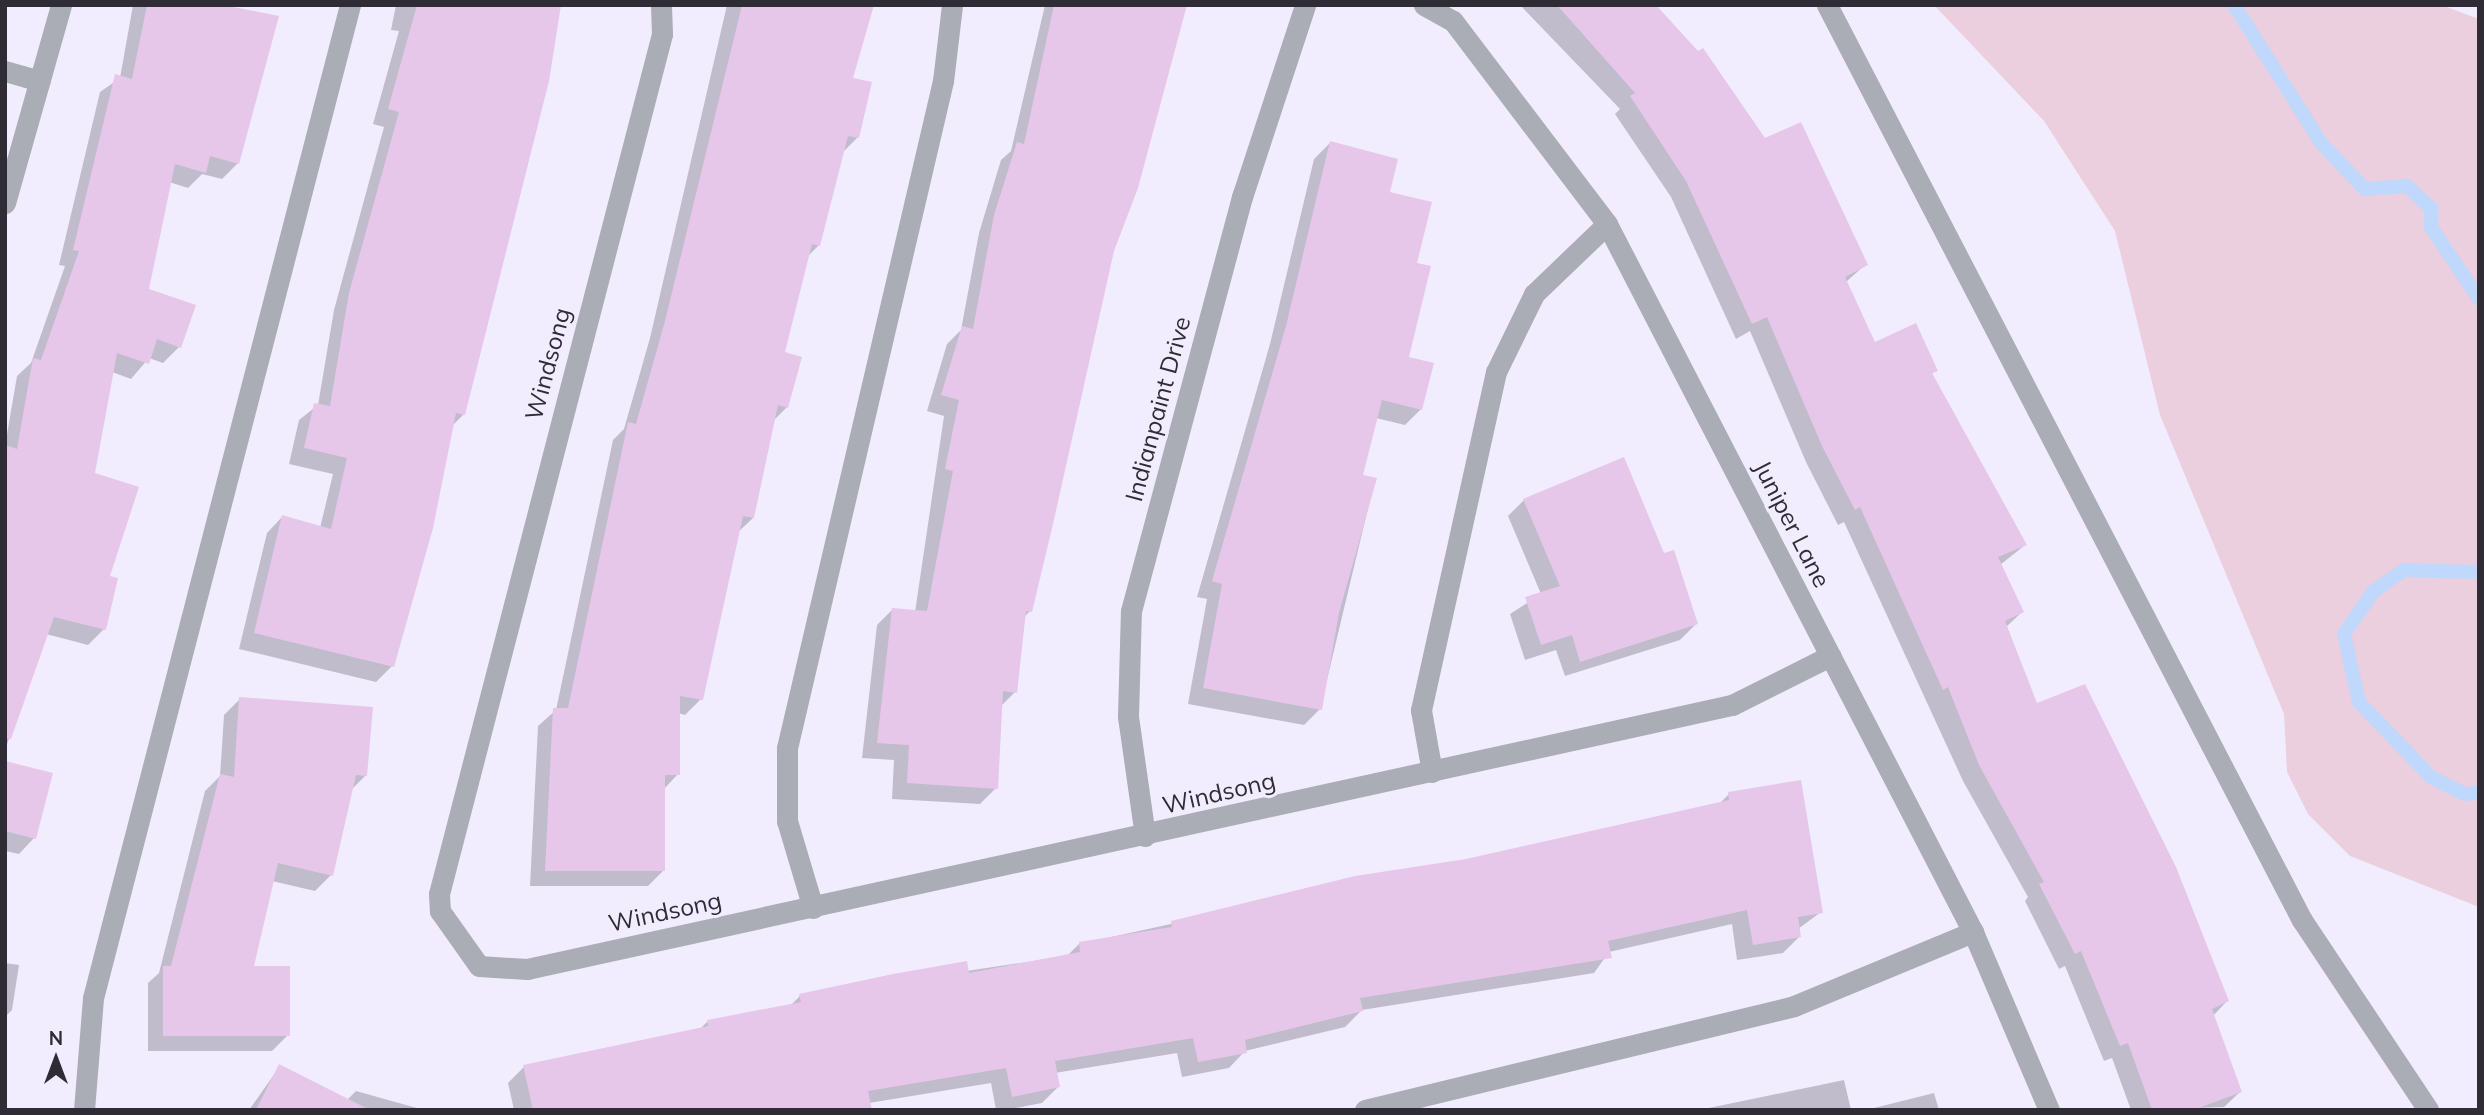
<!DOCTYPE html>
<style>
body{margin:0}
#map{position:relative;width:2484px;height:1115px;overflow:hidden;background:#f2ecff;font-family:Mulish,sans-serif}
div>[style]{position:absolute}
[style*='--x']{left:calc(var(--x)*1px);top:calc(var(--y)*1px);width:calc(var(--w)*1px);rotate:calc(var(--a)*1deg)}
.green>*{inset:0;background:#eccfde}
.shadow>*{inset:0;background:#0003}
.stream>*{height:14px;margin:-7px;padding:0 7px;transform-origin:7px;border-radius:7px;background:#bfd8fc}
.building>*{inset:0;background:#e6c7ea}
.minor>*{height:21px;margin:-10.5px;padding:0 10.5px;transform-origin:10.5px;border-radius:10.5px;background:#aaacb6}
span{translate:-50% -50%;white-space:nowrap;text-align:center;line-height:1.15;-webkit-text-stroke:6px #f2ecff;paint-order:stroke}
.street-label{font-size:24px;color:#2f2c35}
.frame{position:absolute;inset:0;border:7px solid #2f2c35;pointer-events:none}
.north{position:absolute;left:21px;top:1024px;width:70px;height:70px;-webkit-text-stroke:5px #f2ecff;paint-order:stroke;rotate:0deg;font-size:19px;font-weight:700;line-height:28px;text-align:center;color:#2f2c35}
.north::after{content:'';display:block;margin:auto;width:24px;height:32px;background:#2f2c35;clip-path:polygon(50% 0,100% 100%,50% 72%,0 100%)}
</style>
<div id="map">
<div class="green">
<i style="clip-path:polygon(1934px 5px,2441px 5px,2479px 19px,2479px 907px,2350px 856px,2308px 814px,2287px 772px,2284px 714px,2160px 415px,2115px 231px,2044px 121px)"></i>
</div>
<div class="shadow">
<i style="clip-path:polygon(133px 5px,220px 5px,238px 163px,222px 179px,202px 174px,188px 188px,169px 182px,147px 290px,179px 347px,163px 363px,149px 358px,131px 379px,112px 372px,93px 475px,108px 577px,104px 629px,88px 645px,46px 634px,5px 750px,5px 446px,17px 376px,31px 363px,65px 266px,59px 265px,100px 92px,120px 78px)"></i>
<i style="clip-path:polygon(396px 5px,560px 5px,464px 414px,452px 426px,392px 666px,376px 682px,239px 649px,267px 533px,282px 517px,320px 528px,333px 474px,289px 464px,299px 420px,318px 405px,334px 310px,384px 127px,373px 124px,399px 31px,391px 30px)"></i>
<i style="clip-path:polygon(727px 5px,872px 5px,851px 79px,858px 137px,842px 153px,819px 245px,807px 257px,783px 354px,787px 407px,773px 421px,753px 518px,737px 533px,701px 699px,685px 715px,678px 713px,678px 774px,664px 789px,664px 870px,648px 886px,530px 886px,538px 726px,556px 710px,613px 440px,624px 429px,650px 338px)"></i>
<i style="clip-path:polygon(1045px 5px,1185px 5px,1112px 251px,1030px 611px,1023px 618px,1015px 692px,1001px 706px,996px 788px,980px 804px,892px 799px,894px 760px,862px 758px,877px 625px,893px 609px,915px 612px,944px 416px,927px 411px,947px 344px,961px 330px,979px 233px,1001px 160px,1011px 151px)"></i>
<i style="clip-path:polygon(1520px 5px,1654px 5px,1866px 264px,1846px 282px,1874px 344px,1936px 370px,1931px 375px,2025px 545px,2000px 565px,2022px 612px,2005px 628px,2036px 705px,2227px 1001px,2213px 1016px,2240px 1092px,2224px 1107px,2131px 1110px,2112px 1058px,2104px 1061px,2065px 966px,2059px 969px,2025px 901px,2028px 897px,1963px 781px,1844px 522px,1838px 525px,1806px 462px,1750px 331px,1736px 339px,1671px 197px,1615px 114px,1620px 109px)"></i>
<i style="clip-path:polygon(1330px 143px,1388px 193px,1415px 264px,1407px 358px,1421px 409px,1405px 425px,1376px 418px,1361px 476px,1375px 479px,1320px 709px,1304px 725px,1188px 704px,1207px 599px,1197px 597px,1270px 344px,1314px 159px)"></i>
<i style="clip-path:polygon(1524px 500px,1663px 555px,1696px 624px,1680px 640px,1565px 676px,1556px 650px,1525px 660px,1510px 614px,1541px 594px,1508px 516px)"></i>
<i style="clip-path:polygon(240px 699px,366px 775px,351px 790px,331px 875px,315px 891px,272px 881px,252px 967px,288px 1035px,272px 1051px,148px 1051px,148px 983px,159px 973px,205px 791px,220px 776px,224px 715px)"></i>
<i style="clip-path:polygon(5px 763px,34px 838px,19px 854px,5px 851px)"></i>
<i style="clip-path:polygon(1729px 794px,1821px 912px,1798px 929px,1799px 937px,1783px 953px,1737px 960px,1732px 924px,1609px 952px,1594px 973px,1362px 1010px,1345px 1027px,1245px 1051px,1229px 1068px,1182px 1077px,1177px 1053px,1055px 1073px,1058px 1087px,1042px 1103px,1005px 1110px,996px 1110px,991px 1083px,869px 1103px,870px 1110px,514px 1110px,508px 1083px,524px 1067px,700px 1029px,707px 1022px,790px 1006px,800px 996px,1067px 956px,1079px 944px,1718px 805px)"></i>
<i style="clip-path:polygon(5px 963px,19px 965px,12px 1010px,5px 1017px)"></i>
<i style="clip-path:polygon(280px 1066px,347px 1100px,356px 1091px,424px 1110px,249px 1110px)"></i>
<i style="clip-path:polygon(1844px 1080px,1851px 1110px,1699px 1110px)"></i>
<i style="clip-path:polygon(1934px 1093px,1939px 1110px,1866px 1110px)"></i>
</div>
<div class="stream">
<i style="--x:2234;--y:5;--w:165;--a:57.7"></i>
<i style="--x:2322;--y:144;--w:62;--a:46.3"></i>
<i style="--x:2365;--y:189;--w:42;--a:-4.1"></i>
<i style="--x:2407;--y:186;--w:33;--a:43"></i>
<i style="--x:2431;--y:208;--w:19;--a:90"></i>
<i style="--x:2431;--y:227;--w:87;--a:56.3"></i>
<i style="--x:2479;--y:572;--w:75;--a:-178.5"></i>
<i style="--x:2404;--y:570;--w:38;--a:145"></i>
<i style="--x:2373;--y:592;--w:51;--a:124.6"></i>
<i style="--x:2344;--y:634;--w:70;--a:77.6"></i>
<i style="--x:2359;--y:702;--w:104;--a:46.2"></i>
<i style="--x:2431;--y:777;--w:38;--a:27"></i>
<i style="--x:2465;--y:794;--w:14;--a:-8"></i>
</div>
<div class="building">
<i style="clip-path:polygon(147px 5px,223px 5px,279px 16px,239px 164px,210px 156px,206px 173px,175px 164px,149px 289px,196px 305px,181px 348px,157px 339px,149px 364px,117px 353px,95px 473px,139px 487px,110px 576px,118px 578px,106px 630px,54px 617px,11px 739px,5px 738px,5px 445px,17px 449px,33px 358px,41px 360px,79px 251px,73px 250px,115px 74px,132px 79px)"></i>
<i style="clip-path:polygon(417px 5px,561px 5px,549px 81px,465px 415px,456px 413px,433px 528px,394px 667px,254px 633px,282px 515px,331px 529px,347px 458px,304px 448px,314px 403px,330px 406px,349px 293px,399px 112px,388px 109px)"></i>
<i style="clip-path:polygon(742px 5px,874px 5px,853px 78px,872px 82px,859px 138px,848px 136px,820px 246px,812px 244px,785px 352px,802px 357px,788px 408px,778px 405px,754px 518px,743px 516px,703px 700px,680px 696px,680px 775px,665px 775px,665px 871px,545px 871px,553px 708px,568px 708px,628px 422px,636px 424px,665px 321px)"></i>
<i style="clip-path:polygon(1054px 5px,1187px 5px,1138px 188px,1114px 251px,1053px 524px,1032px 612px,1026px 611px,1017px 693px,1003px 691px,998px 789px,907px 783px,909px 745px,877px 743px,892px 608px,927px 611px,953px 471px,945px 469px,959px 400px,941px 395px,962px 326px,973px 329px,994px 215px,1017px 142px,1024px 144px)"></i>
<i style="clip-path:polygon(1557px 5px,1656px 5px,1698px 51px,1703px 48px,1765px 138px,1801px 122px,1868px 265px,1845px 277px,1875px 342px,1916px 323px,1938px 371px,1932px 373px,2027px 545px,1998px 557px,2024px 612px,2005px 621px,2037px 703px,2085px 684px,2176px 867px,2229px 1001px,2212px 1009px,2242px 1092px,2193px 1110px,2152px 1110px,2128px 1043px,2120px 1046px,2081px 951px,2075px 954px,2039px 884px,2044px 882px,1979px 765px,1948px 687px,1943px 690px,1860px 507px,1855px 510px,1822px 446px,1767px 317px,1752px 324px,1686px 181px,1630px 96px,1635px 93px)"></i>
<i style="clip-path:polygon(1330px 141px,1398px 159px,1390px 192px,1432px 202px,1417px 263px,1431px 266px,1409px 357px,1434px 363px,1422px 410px,1382px 400px,1363px 475px,1377px 478px,1339px 613px,1322px 710px,1203px 688px,1222px 584px,1212px 581px,1286px 326px)"></i>
<i style="clip-path:polygon(1624px 457px,1664px 553px,1674px 550px,1698px 624px,1580px 662px,1572px 635px,1541px 645px,1525px 597px,1560px 586px,1523px 499px)"></i>
<i style="clip-path:polygon(239px 697px,373px 707px,367px 776px,356px 775px,333px 876px,278px 863px,254px 966px,290px 966px,290px 1036px,163px 1036px,163px 966px,171px 966px,220px 774px,234px 777px)"></i>
<i style="clip-path:polygon(5px 761px,53px 773px,36px 839px,5px 831px)"></i>
<i style="clip-path:polygon(1801px 780px,1823px 913px,1798px 917px,1801px 937px,1753px 945px,1747px 910px,1608px 941px,1612px 958px,1360px 998px,1363px 1011px,1245px 1040px,1247px 1053px,1198px 1062px,1193px 1038px,1055px 1061px,1060px 1087px,1012px 1097px,1006px 1068px,868px 1091px,872px 1110px,533px 1110px,523px 1065px,708px 1026px,707px 1020px,801px 1002px,799px 994px,893px 974px,967px 961px,969px 973px,1080px 952px,1079px 942px,1172px 927px,1171px 921px,1355px 876px,1466px 859px,1729px 800px,1728px 792px)"></i>
<i style="clip-path:polygon(279px 1064px,370px 1110px,256px 1110px)"></i>
</div>
<div class="minor">
<i style="--x:661;--y:5;--w:29;--a:88"></i>
<i style="--x:662;--y:34;--w:888;--a:104.54"></i>
<i style="--x:439;--y:894;--w:17;--a:87"></i>
<i style="--x:440;--y:911;--w:67;--a:54.7"></i>
<i style="--x:479;--y:966;--w:48;--a:3.6"></i>
<i style="--x:527;--y:969;--w:1234;--a:-12.36"></i>
<i style="--x:1732;--y:705;--w:110;--a:-26.6"></i>
<i style="--x:1424;--y:5;--w:33;--a:29"></i>
<i style="--x:1453;--y:21;--w:255;--a:52.8"></i>
<i style="--x:1607;--y:224;--w:797;--a:62.66"></i>
<i style="--x:1973;--y:932;--w:194;--a:66.9"></i>
<i style="--x:1827;--y:5;--w:1031;--a:62.57"></i>
<i style="--x:2302;--y:920;--w:228;--a:56.4"></i>
<i style="--x:5;--y:71;--w:36;--a:16"></i>
<i style="--x:5;--y:203;--w:206;--a:-74.2"></i>
<i style="--x:1432;--y:772;--w:63;--a:-100.1"></i>
<i style="--x:1421;--y:710;--w:346;--a:-77.5"></i>
<i style="--x:1496;--y:372;--w:87;--a:-64"></i>
<i style="--x:1534;--y:294;--w:101;--a:-43.8"></i>
<i style="--x:1145;--y:836;--w:121;--a:-98.1"></i>
<i style="--x:1128;--y:716;--w:105;--a:-88.4"></i>
<i style="--x:1131;--y:611;--w:429;--a:-75"></i>
<i style="--x:1242;--y:197;--w:202;--a:-71.8"></i>
<i style="--x:813;--y:908;--w:91;--a:-106.6"></i>
<i style="--x:787;--y:821;--w:73;--a:-90"></i>
<i style="--x:787;--y:748;--w:685;--a:-76.84"></i>
<i style="--x:943;--y:81;--w:77;--a:-83.2"></i>
<i style="--x:84;--y:1110;--w:112;--a:-85.4"></i>
<i style="--x:93;--y:998;--w:1026;--a:-75.49"></i>
<i style="--x:1365;--y:1110;--w:441;--a:-13.6"></i>
<i style="--x:1794;--y:1006;--w:194;--a:-22.5"></i>
</div>
<div class="street-label">
<span style="left:548px;top:364px;rotate:-75deg">Windsong</span>
<span style="left:1158px;top:409px;rotate:-75deg">Indianpaint Drive</span>
<span style="left:1792px;top:524px;rotate:63deg">Juniper Lane</span>
<span style="left:1219px;top:793px;rotate:-13deg">Windsong</span>
<span style="left:665px;top:912px;rotate:-12deg">Windsong</span>
</div>
<div class="frame"></div>
<div class="north">N</div>
</div>
